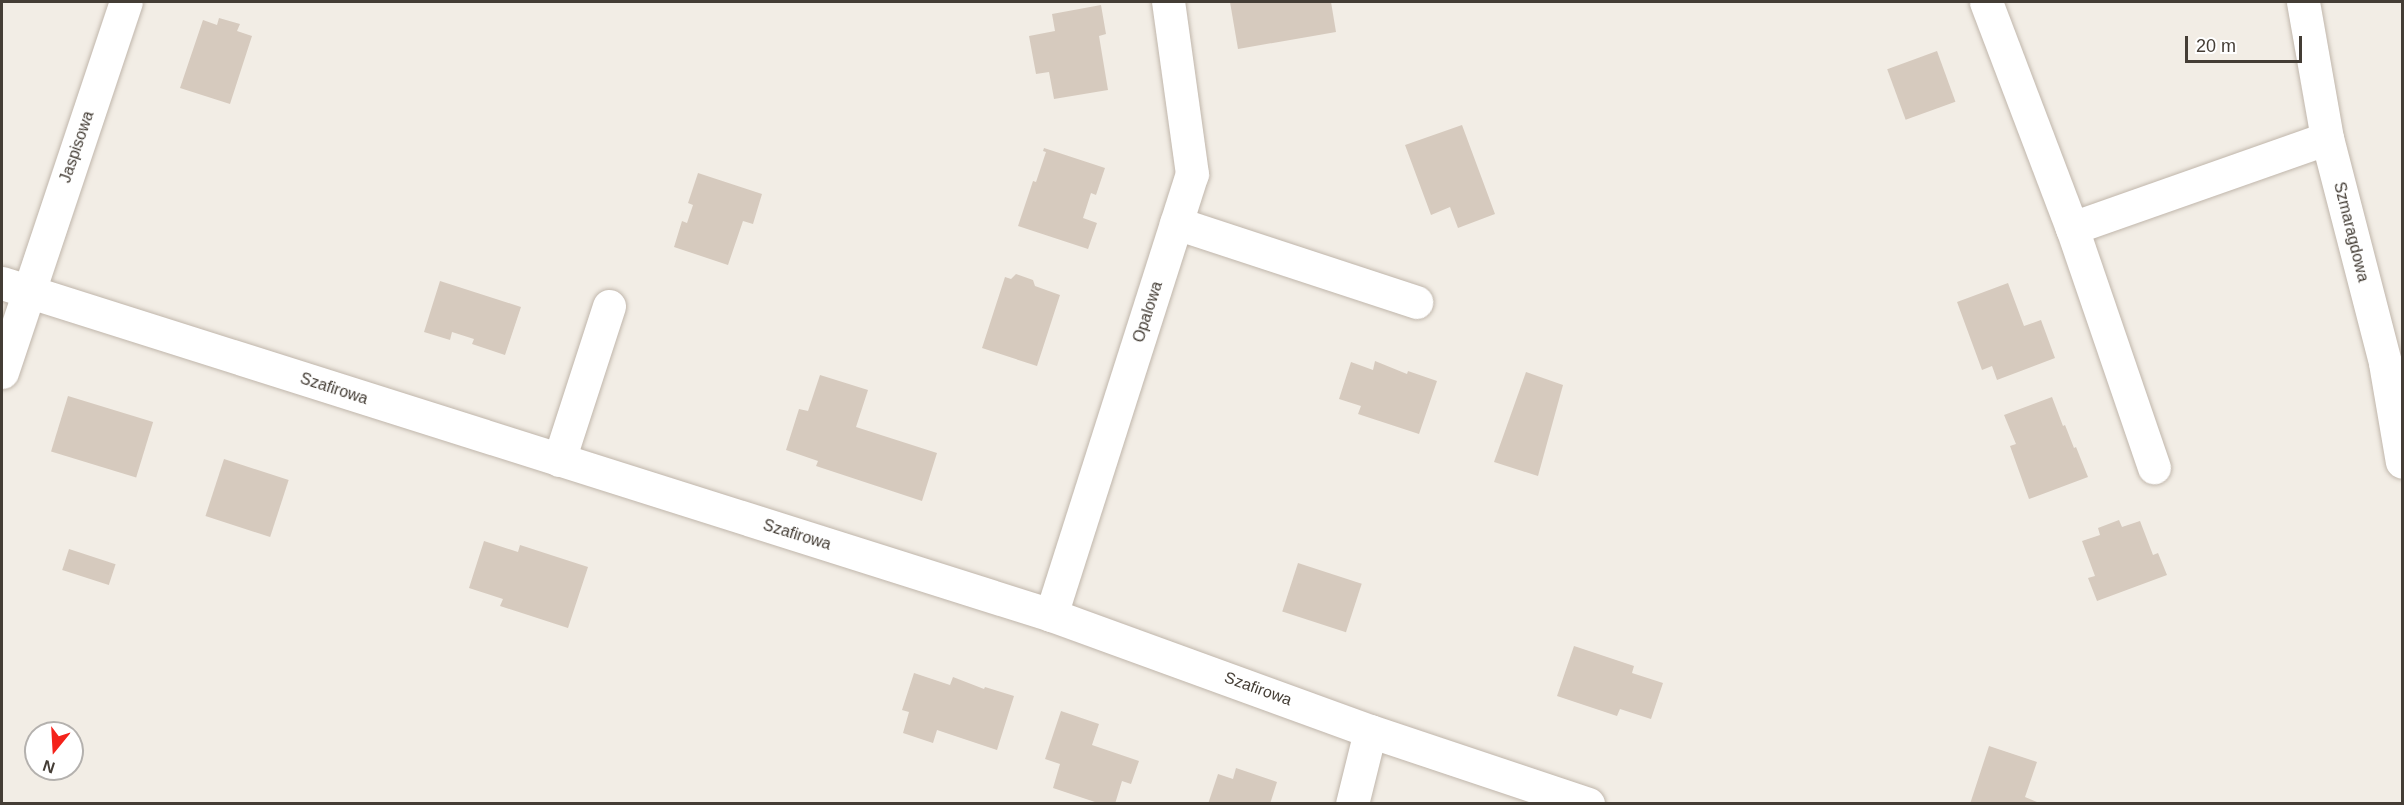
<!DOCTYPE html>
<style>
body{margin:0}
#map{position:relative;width:2404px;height:805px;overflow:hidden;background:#f2ede5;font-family:Helvetica,sans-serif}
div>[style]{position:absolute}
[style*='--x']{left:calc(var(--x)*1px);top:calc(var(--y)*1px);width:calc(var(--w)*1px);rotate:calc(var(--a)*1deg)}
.building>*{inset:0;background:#d6cabe;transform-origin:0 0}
.roads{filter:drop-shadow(0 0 2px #c0b6ab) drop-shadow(0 0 2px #c0b6ab)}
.minor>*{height:33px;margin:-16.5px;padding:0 16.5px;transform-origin:16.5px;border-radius:16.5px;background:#fff}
span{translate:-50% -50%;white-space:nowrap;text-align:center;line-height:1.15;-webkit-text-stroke:6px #fff;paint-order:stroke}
.street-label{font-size:16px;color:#443d35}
.frame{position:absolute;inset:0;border:3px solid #443d35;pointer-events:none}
.north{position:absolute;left:24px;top:721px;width:60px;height:60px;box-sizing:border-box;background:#fff;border:2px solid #b4b1ae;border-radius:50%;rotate:198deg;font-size:16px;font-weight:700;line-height:24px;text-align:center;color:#443d35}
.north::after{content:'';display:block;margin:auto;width:21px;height:27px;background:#f4221a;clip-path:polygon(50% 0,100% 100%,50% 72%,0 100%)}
.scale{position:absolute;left:2185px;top:36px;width:117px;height:27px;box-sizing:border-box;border:3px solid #443d35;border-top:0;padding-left:8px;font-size:18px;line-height:21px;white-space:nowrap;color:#443d35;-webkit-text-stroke:4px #fff;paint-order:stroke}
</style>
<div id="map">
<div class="building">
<i style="clip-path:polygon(1230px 2px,1331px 2px,1336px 32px,1238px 49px)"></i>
<i style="clip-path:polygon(1101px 5px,1106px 34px,1099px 36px,1108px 90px,1054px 99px,1049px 72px,1036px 74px,1029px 36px,1055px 31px,1052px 14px)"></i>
<i style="clip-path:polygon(219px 18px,240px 24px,237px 31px,252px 36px,230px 104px,180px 88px,203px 20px,217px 25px)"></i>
<i style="left:1937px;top:51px;width:54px;height:53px;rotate:70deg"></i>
<i style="clip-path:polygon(1462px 125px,1495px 214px,1458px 228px,1450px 207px,1431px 215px,1405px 145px)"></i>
<i style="clip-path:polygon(1044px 148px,1105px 168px,1096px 195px,1091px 193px,1083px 218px,1097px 223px,1088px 249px,1018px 226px,1033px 181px,1036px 182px,1046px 152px,1043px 151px)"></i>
<i style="clip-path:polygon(698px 173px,762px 194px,753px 224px,743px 221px,728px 265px,674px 247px,682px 221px,687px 223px,693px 205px,688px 203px)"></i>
<i style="clip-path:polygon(1016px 274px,1033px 280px,1035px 286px,1060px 295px,1037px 366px,982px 348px,1005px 277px,1011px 279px)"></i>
<i style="clip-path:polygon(440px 281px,521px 307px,505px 355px,472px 344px,474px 339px,452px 332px,450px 340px,424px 332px)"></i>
<i style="clip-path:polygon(2008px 283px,2024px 326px,2041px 320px,2055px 358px,1997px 380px,1992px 366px,1982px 370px,1957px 302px)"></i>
<i style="clip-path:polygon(1375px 361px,1407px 374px,1408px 371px,1437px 381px,1419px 434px,1358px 414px,1361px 406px,1339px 399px,1351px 362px,1373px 370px)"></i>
<i style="clip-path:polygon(1526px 372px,1563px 385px,1538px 476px,1494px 462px)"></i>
<i style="clip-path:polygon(820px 375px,868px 390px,856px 427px,937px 453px,922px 501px,816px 466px,818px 461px,786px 450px,799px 409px,808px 411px)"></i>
<i style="left:68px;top:396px;width:89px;height:58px;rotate:17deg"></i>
<i style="clip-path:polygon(2052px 397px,2063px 426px,2065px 425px,2074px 448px,2076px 447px,2088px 477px,2029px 499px,2010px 446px,2016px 444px,2004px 415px)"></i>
<i style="left:224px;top:459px;width:68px;height:60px;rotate:18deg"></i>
<i style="clip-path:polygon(2119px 520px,2122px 527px,2140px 521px,2153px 555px,2158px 553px,2167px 575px,2097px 601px,2088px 578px,2095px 576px,2082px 541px,2100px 535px,2098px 528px)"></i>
<i style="clip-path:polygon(484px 541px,518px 552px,520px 545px,588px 567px,568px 628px,500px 606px,503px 599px,469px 588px)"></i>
<i style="left:69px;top:549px;width:49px;height:22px;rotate:18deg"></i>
<i style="left:1298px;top:563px;width:67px;height:51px;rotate:18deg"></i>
<i style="clip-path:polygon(1574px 646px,1634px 666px,1632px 673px,1663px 683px,1651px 719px,1620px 709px,1617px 716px,1557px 696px)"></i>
<i style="clip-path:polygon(914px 673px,950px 685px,953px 677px,984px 689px,985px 687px,1014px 696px,997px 750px,937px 730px,933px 743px,903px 733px,909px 712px,902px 710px)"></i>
<i style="clip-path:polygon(1061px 711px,1099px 724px,1092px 745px,1139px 761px,1131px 784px,1122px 781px,1115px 804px,1101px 804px,1053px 788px,1060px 764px,1045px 759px)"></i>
<i style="clip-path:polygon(1989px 746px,2037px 762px,2025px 797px,2042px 804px,1970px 804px)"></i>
<i style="clip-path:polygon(1236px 768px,1277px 782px,1270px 804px,1208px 804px,1218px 774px,1233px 779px)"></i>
</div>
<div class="roads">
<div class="minor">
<i style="--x:1986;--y:2;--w:242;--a:69.2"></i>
<i style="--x:2072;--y:228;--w:270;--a:-19.4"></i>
<i style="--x:2303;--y:2;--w:138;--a:80"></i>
<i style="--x:2327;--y:138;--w:232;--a:75.5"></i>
<i style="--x:2385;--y:363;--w:100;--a:80.3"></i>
<i style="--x:1176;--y:223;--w:253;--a:18.2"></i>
<i style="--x:2072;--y:228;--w:253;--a:71.1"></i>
<i style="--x:2;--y:283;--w:1100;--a:17.56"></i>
<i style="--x:1051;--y:615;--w:339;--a:20"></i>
<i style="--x:1370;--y:731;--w:230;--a:18.5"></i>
<i style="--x:2;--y:372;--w:390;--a:-71.5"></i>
<i style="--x:559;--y:460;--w:162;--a:-72"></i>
<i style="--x:1051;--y:615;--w:463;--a:-72.3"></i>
<i style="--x:1192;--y:174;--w:174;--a:-97.9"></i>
<i style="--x:1352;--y:804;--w:75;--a:-76.1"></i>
</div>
</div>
<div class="street-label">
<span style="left:77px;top:147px;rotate:-71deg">Jaspisowa</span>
<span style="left:2351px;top:232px;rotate:76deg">Szmaragdowa</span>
<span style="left:1148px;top:312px;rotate:-72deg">Opalowa</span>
<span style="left:334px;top:389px;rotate:18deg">Szafirowa</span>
<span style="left:797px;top:535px;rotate:17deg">Szafirowa</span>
<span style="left:1258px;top:689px;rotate:20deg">Szafirowa</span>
</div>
<div class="frame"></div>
<div class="north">N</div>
<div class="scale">20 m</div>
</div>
